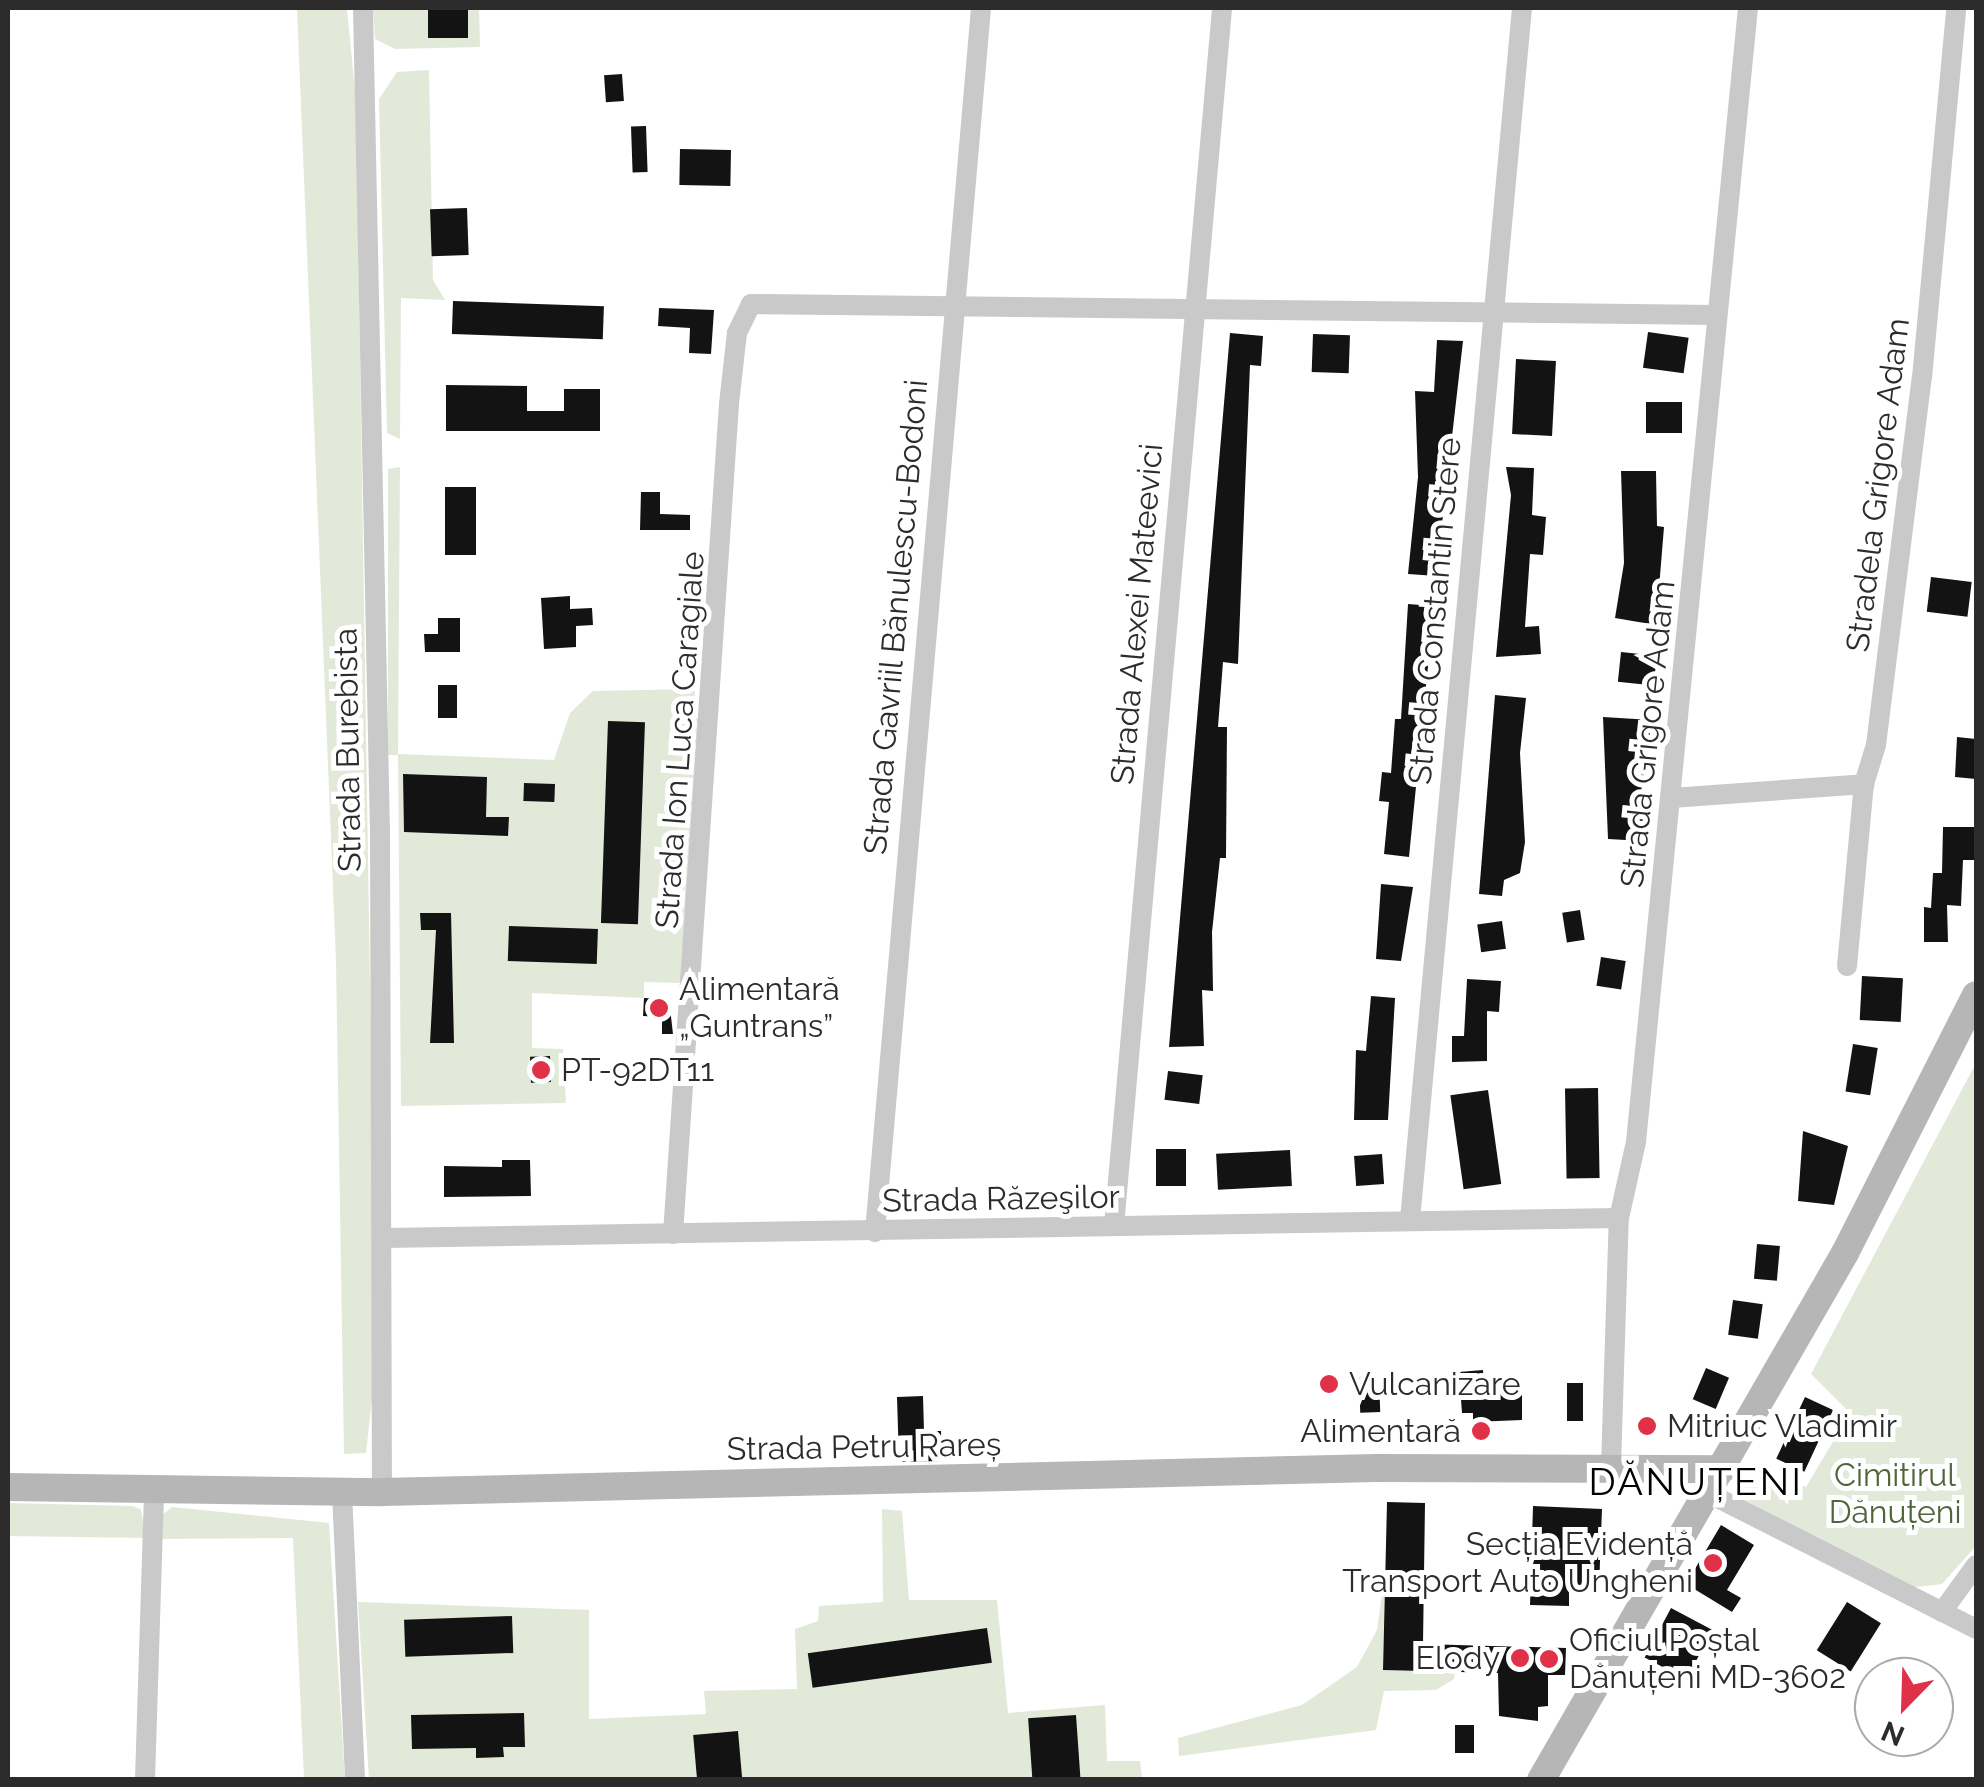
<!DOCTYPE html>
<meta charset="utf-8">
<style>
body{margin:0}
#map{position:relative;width:1984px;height:1787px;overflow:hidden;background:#fff;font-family:Raleway,sans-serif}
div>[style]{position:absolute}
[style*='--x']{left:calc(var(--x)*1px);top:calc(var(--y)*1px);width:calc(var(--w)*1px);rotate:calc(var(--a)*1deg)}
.green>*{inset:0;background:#e2e9d9}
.building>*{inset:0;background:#131313;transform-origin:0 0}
.minor>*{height:20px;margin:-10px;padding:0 10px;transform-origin:10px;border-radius:10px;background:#c9c9c9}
.secondary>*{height:28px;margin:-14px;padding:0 14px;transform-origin:14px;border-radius:14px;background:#b6b6b6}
.dots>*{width:28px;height:28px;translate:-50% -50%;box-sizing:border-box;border:5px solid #fff;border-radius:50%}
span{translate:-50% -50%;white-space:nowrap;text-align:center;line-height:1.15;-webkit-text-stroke:10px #fff;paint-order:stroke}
.street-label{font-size:32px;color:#2c2c2c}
.poi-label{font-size:32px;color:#2c2c2c}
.left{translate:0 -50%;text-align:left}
.right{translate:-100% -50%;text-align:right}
.park-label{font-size:32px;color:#51653b}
.quarter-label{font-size:38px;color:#000;letter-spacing:2.5px}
.frame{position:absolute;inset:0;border:10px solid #2c2c2c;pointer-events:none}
.north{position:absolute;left:1854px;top:1657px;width:100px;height:100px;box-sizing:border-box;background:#fff;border:2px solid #ababab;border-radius:50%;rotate:203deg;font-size:28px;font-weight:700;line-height:40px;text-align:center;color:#2c2c2c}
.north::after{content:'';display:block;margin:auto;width:35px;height:45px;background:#df3147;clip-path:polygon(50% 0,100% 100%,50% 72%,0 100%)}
</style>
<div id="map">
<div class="green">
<i style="clip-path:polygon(297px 8px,347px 8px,356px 101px,376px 1363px,366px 1453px,344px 1454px,336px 961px)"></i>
<i style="clip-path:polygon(373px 8px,479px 8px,480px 47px,395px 49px,375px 39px)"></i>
<i style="clip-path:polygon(429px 70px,433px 280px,445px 300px,401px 298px,400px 439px,387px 433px,379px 99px,397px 72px)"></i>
<i style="clip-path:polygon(400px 467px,398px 754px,554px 760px,570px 713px,593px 691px,695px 689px,693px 718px,703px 719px,681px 983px,644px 982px,644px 998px,532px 993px,532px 1048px,563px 1049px,566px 1103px,401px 1106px,398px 755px,388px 755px,388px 469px)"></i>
<i style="clip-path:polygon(1976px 1063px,1976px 1546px,1942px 1584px,1908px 1588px,1740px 1497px,1756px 1468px,1806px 1487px,1850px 1413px,1811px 1374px)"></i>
<i style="clip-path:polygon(8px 1503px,133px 1506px,141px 1510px,146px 1538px,8px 1536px)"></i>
<i style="clip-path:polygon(172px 1507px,329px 1523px,345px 1779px,304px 1779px,293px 1538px,158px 1539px,159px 1518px)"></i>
<i style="clip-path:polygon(882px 1509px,902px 1511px,909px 1600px,997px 1600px,1008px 1713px,1105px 1705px,1107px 1761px,1140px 1761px,1142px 1779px,369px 1779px,358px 1602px,589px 1610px,589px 1719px,706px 1714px,704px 1691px,797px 1689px,795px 1629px,818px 1621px,819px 1606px,883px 1602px)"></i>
<i style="clip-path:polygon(1385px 1572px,1383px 1670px,1455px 1672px,1454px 1679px,1436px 1690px,1384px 1691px,1376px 1730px,1179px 1756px,1178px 1738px,1302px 1705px,1357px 1667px,1377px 1630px)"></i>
</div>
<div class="building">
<i style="left:428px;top:8px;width:40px;height:30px"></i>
<i style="left:622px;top:74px;width:27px;height:18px;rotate:86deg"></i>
<i style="left:646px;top:126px;width:46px;height:15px;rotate:88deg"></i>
<i style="left:680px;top:149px;width:51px;height:36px;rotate:1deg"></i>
<i style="left:467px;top:208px;width:47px;height:37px;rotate:88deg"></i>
<i style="left:453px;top:301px;width:151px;height:33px;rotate:2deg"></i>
<i style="clip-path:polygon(659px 308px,714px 310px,711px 354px,689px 353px,690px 328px,658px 326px)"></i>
<i style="left:1648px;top:332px;width:41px;height:36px;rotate:8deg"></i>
<i style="clip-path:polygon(1230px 333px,1263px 336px,1261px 366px,1250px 365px,1238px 664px,1223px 662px,1218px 727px,1227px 727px,1226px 858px,1220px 858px,1212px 932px,1213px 991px,1202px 990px,1204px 1046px,1169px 1047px)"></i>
<i style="left:1313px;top:334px;width:37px;height:38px;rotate:2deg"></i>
<i style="clip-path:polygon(1437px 340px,1463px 341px,1436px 576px,1408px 574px,1418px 477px,1415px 391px,1434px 392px)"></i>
<i style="left:1516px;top:359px;width:40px;height:75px;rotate:3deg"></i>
<i style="clip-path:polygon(446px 385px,527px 386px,527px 411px,564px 411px,564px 389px,600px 389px,600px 431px,446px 431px)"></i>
<i style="left:1646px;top:402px;width:36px;height:31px"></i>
<i style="clip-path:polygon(1506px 467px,1534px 468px,1532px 515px,1546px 517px,1543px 555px,1530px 554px,1525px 627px,1539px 626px,1541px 654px,1496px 657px,1511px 495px)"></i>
<i style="clip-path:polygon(1621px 471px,1656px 471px,1657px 526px,1664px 527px,1656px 625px,1615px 618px,1624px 563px)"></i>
<i style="left:445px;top:487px;width:31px;height:68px"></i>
<i style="clip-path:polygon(641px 492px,660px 492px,660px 514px,690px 515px,690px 530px,640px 530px)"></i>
<i style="left:1931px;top:577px;width:41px;height:35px;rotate:7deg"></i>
<i style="clip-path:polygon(570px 596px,570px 609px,592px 608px,593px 625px,576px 626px,576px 647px,544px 649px,541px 598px)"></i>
<i style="clip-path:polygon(1408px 604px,1434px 606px,1409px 857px,1384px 854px,1389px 802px,1379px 801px,1382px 772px,1391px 773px,1395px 719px,1401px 719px)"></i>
<i style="clip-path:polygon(438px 618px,460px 618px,460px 652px,425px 652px,424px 634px,438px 634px)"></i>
<i style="left:1621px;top:652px;width:36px;height:30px;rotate:6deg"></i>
<i style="left:438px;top:685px;width:19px;height:33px"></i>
<i style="clip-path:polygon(1495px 695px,1526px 698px,1520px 753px,1525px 842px,1520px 873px,1504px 880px,1502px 896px,1479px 894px)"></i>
<i style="clip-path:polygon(1603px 717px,1652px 720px,1638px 812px,1645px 812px,1643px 841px,1608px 839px)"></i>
<i style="left:608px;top:721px;width:37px;height:202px;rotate:2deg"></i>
<i style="clip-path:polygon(1957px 737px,1976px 739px,1976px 779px,1955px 777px)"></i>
<i style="clip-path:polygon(403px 774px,487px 777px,486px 817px,509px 817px,508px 836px,404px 832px)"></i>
<i style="left:524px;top:783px;width:31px;height:18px;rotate:2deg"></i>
<i style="clip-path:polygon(1943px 827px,1976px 827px,1976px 860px,1963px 860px,1961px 906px,1947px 905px,1948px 942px,1924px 942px,1924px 907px,1931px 908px,1933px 873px,1942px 873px)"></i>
<i style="clip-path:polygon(1381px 884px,1413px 887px,1401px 961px,1376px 959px)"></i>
<i style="left:1580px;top:910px;width:30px;height:18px;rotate:81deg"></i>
<i style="clip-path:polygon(420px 913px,451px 913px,454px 1043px,430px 1043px,436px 930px,421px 930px)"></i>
<i style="left:1502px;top:921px;width:28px;height:25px;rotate:82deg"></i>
<i style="left:509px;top:926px;width:89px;height:35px;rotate:2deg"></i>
<i style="left:1601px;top:957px;width:25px;height:29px;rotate:9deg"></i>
<i style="left:1862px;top:976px;width:41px;height:44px;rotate:3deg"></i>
<i style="clip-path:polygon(1467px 979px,1501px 981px,1499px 1012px,1487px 1011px,1487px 1061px,1452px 1062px,1452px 1036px,1464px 1036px)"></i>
<i style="clip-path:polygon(1371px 996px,1395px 998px,1388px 1120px,1354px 1120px,1356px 1050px,1366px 1051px)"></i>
<i style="clip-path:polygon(644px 998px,669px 999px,673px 1034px,662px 1034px,662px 1017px,643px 1016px)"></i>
<i style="left:1853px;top:1044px;width:25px;height:48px;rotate:9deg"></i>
<i style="left:550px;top:1056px;width:26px;height:20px;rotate:88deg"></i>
<i style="left:1168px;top:1071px;width:35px;height:29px;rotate:7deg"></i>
<i style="left:1598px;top:1088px;width:90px;height:33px;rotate:89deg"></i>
<i style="left:1488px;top:1090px;width:95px;height:38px;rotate:82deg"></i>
<i style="clip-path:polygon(1803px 1131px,1848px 1146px,1834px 1205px,1798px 1201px)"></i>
<i style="left:1156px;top:1149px;width:30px;height:37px"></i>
<i style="left:1290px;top:1150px;width:36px;height:74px;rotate:87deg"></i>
<i style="left:1382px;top:1154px;width:30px;height:28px;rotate:86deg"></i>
<i style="clip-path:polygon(502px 1160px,530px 1160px,531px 1196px,444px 1197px,444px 1166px,502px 1167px)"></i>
<i style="left:1757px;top:1244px;width:23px;height:35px;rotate:5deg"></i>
<i style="left:1733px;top:1300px;width:30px;height:35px;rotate:8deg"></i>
<i style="left:1706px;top:1368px;width:25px;height:34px;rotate:23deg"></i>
<i style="clip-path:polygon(1483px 1370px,1484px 1390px,1522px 1390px,1522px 1420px,1473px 1422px,1473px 1413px,1462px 1413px,1459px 1372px)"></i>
<i style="left:1379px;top:1377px;width:35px;height:20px;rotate:88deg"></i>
<i style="left:1567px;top:1383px;width:16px;height:38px"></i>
<i style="clip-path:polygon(923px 1396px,924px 1431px,941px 1431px,942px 1461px,899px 1462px,897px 1397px)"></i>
<i style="left:1805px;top:1397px;width:31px;height:68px;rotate:25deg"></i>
<i style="clip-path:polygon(1387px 1502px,1425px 1503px,1423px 1644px,1566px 1648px,1565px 1675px,1548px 1675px,1548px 1706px,1538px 1707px,1538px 1721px,1499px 1716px,1498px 1673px,1383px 1670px)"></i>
<i style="clip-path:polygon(1533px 1506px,1602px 1509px,1599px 1588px,1569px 1587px,1569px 1606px,1530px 1605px)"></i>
<i style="clip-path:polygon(1721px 1525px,1754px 1545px,1727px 1590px,1741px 1598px,1732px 1612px,1686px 1584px)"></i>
<i style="left:1847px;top:1602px;width:40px;height:57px;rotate:32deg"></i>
<i style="left:1671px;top:1608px;width:47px;height:56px;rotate:28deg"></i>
<i style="left:512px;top:1616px;width:37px;height:108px;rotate:88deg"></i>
<i style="left:987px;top:1628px;width:35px;height:181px;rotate:82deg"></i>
<i style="clip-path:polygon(524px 1713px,525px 1747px,503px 1747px,504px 1757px,476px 1758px,476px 1748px,412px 1749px,411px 1715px)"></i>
<i style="left:1076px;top:1715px;width:65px;height:48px;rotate:86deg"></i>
<i style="left:1455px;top:1725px;width:19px;height:28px"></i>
<i style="left:738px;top:1731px;width:49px;height:45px;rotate:85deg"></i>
</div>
<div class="minor">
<i style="--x:363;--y:8;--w:823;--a:88.82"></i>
<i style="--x:380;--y:831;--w:661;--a:89.83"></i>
<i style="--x:1671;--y:798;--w:194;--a:-4.1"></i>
<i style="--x:1847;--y:966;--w:183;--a:-84.7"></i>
<i style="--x:1864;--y:784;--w:41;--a:-72.9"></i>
<i style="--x:1876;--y:745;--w:370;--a:-82.9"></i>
<i style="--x:1922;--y:378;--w:372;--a:-84.7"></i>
<i style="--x:1410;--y:1220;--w:1217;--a:-84.72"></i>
<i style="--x:1114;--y:1226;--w:1223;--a:-84.93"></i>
<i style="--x:875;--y:1232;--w:1229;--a:-85.05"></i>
<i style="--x:673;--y:1234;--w:832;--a:-86.14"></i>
<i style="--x:729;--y:404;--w:71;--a:-83.6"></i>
<i style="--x:737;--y:333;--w:32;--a:-64"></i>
<i style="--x:751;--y:304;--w:966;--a:0.65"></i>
<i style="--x:384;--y:1238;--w:1235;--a:-0.93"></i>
<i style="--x:1611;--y:1466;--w:248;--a:-88.2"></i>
<i style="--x:1619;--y:1218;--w:78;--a:-77.4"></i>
<i style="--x:1636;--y:1142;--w:1140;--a:-84.36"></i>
<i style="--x:342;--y:1492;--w:288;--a:87.4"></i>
<i style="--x:1708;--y:1493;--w:301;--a:26.9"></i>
<i style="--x:1942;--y:1612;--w:58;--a:-54.1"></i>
<i style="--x:145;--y:1780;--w:290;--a:-88.2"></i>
</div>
<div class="secondary">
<i style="--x:8;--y:1487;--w:374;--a:0.8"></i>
<i style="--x:382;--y:1492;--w:994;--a:-1.38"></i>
<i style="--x:1376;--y:1468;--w:346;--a:0.2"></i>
<i style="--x:1541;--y:1780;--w:608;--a:-60.02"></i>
<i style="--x:1845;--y:1253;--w:289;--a:-63.1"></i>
</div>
<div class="dots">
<i style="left:659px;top:1008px;background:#df3147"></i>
<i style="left:541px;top:1070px;background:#df3147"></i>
<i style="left:1329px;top:1384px;background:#df3147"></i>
<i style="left:1647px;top:1426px;background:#df3147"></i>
<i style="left:1481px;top:1431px;background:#df3147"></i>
<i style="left:1713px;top:1563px;background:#df3147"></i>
<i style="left:1520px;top:1658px;background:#df3147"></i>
<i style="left:1549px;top:1659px;background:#df3147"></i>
</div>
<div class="street-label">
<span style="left:1878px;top:485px;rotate:-83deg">Stradela Grigore Adam</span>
<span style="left:1435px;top:611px;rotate:-85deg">Strada Constantin Stere</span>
<span style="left:1137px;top:614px;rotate:-85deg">Strada Alexei Mateevici</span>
<span style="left:896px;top:617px;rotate:-85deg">Strada Gavriil Bănulescu-Bodoni</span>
<span style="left:1648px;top:734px;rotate:-84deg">Strada Grigore Adam</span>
<span style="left:680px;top:740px;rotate:-86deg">Strada Ion Luca Caragiale</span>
<span style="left:348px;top:750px;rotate:-91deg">Strada Burebista</span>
<span style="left:1001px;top:1199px;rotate:-1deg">Strada Răzeşilor</span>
<span style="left:864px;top:1447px;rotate:-1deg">Strada Petru Rareș</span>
</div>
<div class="poi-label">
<span class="left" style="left:679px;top:1008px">Alimentară<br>„Guntrans”</span>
<span class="left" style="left:561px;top:1070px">PT-92DT11</span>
<span class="left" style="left:1349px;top:1384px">Vulcanizare</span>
<span class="left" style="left:1667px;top:1426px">Mitriuc Vladimir</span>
<span class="right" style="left:1461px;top:1431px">Alimentară</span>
<span class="right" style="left:1693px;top:1563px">Secția Evidență<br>Transport Auto Ungheni</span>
<span class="left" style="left:1569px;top:1659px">Oficiul Poștal<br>Dănuțeni MD-3602</span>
<span class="right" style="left:1500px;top:1658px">Elody</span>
</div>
<div class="park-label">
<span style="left:1895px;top:1494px">Cimitirul<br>Dănuțeni</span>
</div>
<div class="quarter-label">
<span style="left:1696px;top:1482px">DĂNUȚENI</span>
</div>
<div class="frame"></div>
<div class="north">N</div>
</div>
